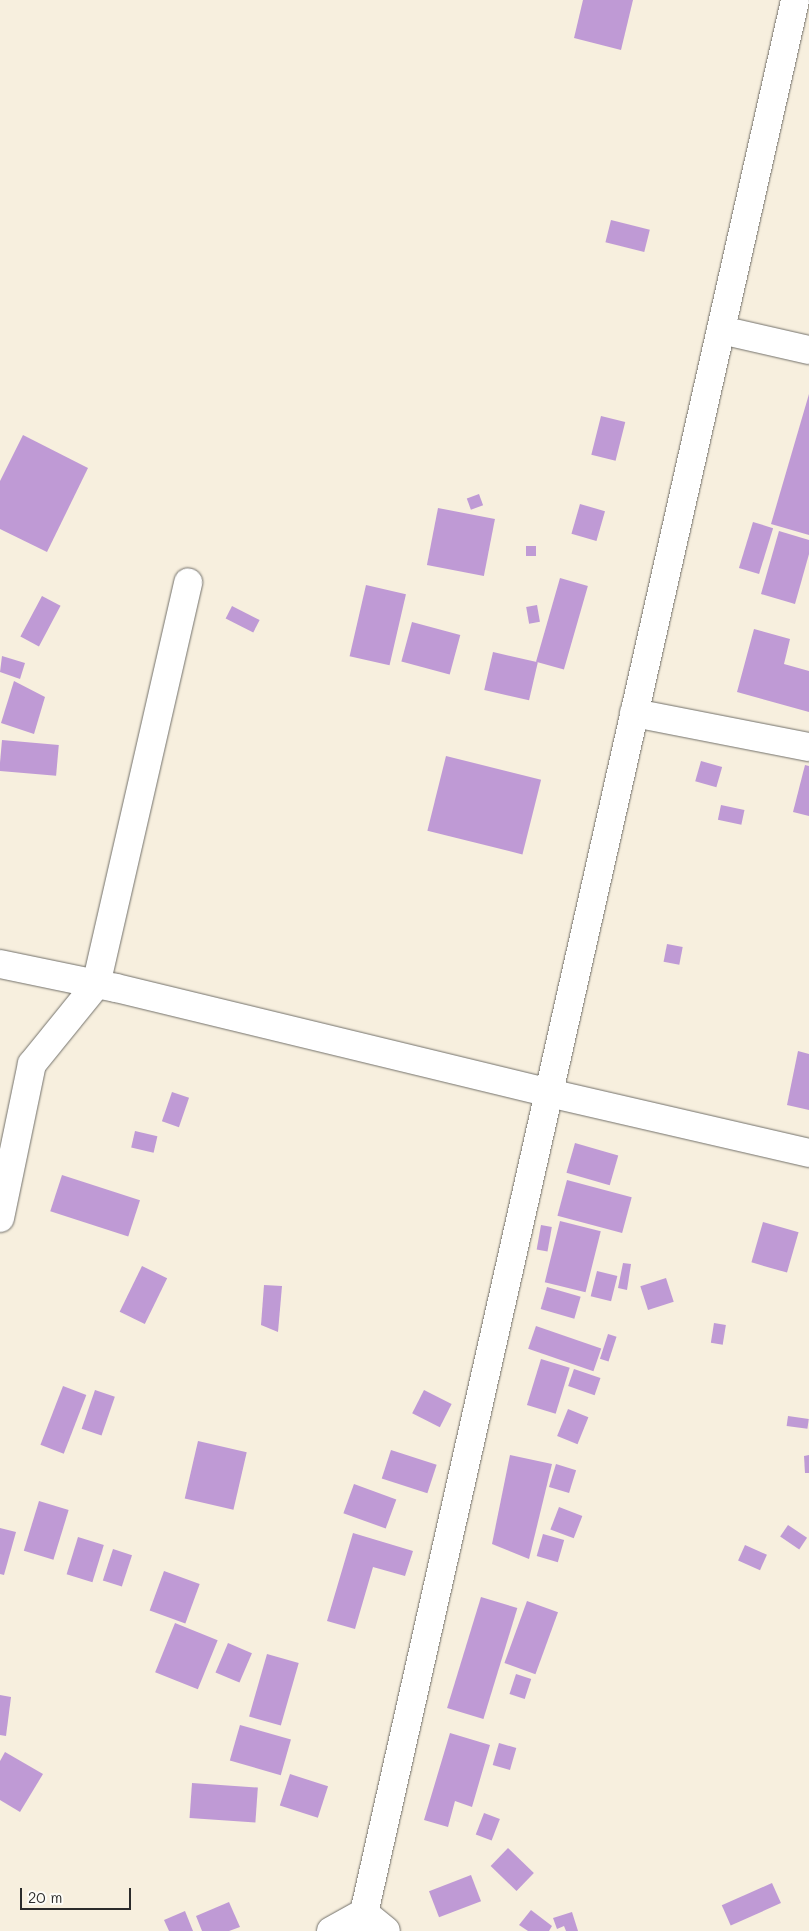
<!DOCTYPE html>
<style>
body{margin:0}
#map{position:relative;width:809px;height:1931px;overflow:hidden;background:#f7efde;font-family:Mali,sans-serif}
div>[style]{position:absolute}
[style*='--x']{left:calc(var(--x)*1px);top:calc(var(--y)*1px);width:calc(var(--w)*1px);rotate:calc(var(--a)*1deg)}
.building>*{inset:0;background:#bf9ad5;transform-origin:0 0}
.roads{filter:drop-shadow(0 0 1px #72706a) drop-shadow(0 0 1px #72706a)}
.minor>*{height:28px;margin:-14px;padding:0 14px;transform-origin:14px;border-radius:14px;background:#fff}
.trunk>*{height:28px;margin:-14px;padding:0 14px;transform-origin:14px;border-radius:14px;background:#fff}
span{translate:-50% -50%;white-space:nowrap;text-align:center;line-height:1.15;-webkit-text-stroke:5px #fdfcf7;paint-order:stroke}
.scale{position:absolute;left:20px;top:1888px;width:111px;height:22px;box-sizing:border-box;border:2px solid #2b2b2b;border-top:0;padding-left:6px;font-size:15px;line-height:18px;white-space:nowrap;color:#2b2b2b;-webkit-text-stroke:4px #fdfcf7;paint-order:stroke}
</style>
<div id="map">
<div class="building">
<i style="clip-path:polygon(583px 0,633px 0,621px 50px,574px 38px)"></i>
<i style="left:611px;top:220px;width:40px;height:23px;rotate:14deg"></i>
<i style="clip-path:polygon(809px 394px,809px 535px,771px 524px)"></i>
<i style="left:601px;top:416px;width:25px;height:40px;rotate:14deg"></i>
<i style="clip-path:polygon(23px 435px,88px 468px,47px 552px,0 529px,0 481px)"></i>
<i style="left:479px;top:494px;width:12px;height:13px;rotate:70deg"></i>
<i style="left:580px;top:504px;width:26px;height:31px;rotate:16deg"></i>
<i style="left:438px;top:508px;width:58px;height:58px;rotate:11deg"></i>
<i style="left:753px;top:522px;width:21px;height:48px;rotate:17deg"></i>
<i style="clip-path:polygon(779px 531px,809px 540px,809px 554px,795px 604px,761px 594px)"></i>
<i style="left:526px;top:546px;width:10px;height:10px"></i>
<i style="left:560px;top:578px;width:29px;height:87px;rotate:16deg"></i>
<i style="left:366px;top:585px;width:41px;height:73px;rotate:13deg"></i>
<i style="left:42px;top:596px;width:21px;height:46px;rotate:28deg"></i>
<i style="left:537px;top:605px;width:17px;height:11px;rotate:80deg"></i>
<i style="left:232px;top:606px;width:31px;height:14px;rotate:27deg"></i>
<i style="left:412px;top:622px;width:50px;height:41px;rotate:15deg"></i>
<i style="clip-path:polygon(754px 629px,790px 639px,784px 664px,809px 671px,809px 712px,737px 692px)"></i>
<i style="left:493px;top:652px;width:46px;height:39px;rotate:13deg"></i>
<i style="clip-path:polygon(2px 656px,25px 663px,20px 679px,0 672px)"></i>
<i style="clip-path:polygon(14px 681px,45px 697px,34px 734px,1px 723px)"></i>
<i style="left:2px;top:740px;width:57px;height:31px;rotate:5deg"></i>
<i style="left:446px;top:756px;width:98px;height:77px;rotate:14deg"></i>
<i style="left:701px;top:761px;width:22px;height:21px;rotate:16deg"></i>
<i style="clip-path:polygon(805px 765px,809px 766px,809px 816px,793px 812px)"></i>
<i style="left:721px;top:805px;width:24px;height:15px;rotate:12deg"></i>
<i style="left:667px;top:944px;width:16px;height:18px;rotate:11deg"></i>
<i style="clip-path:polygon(798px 1051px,809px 1054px,809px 1110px,787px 1105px)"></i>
<i style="left:172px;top:1092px;width:18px;height:31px;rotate:19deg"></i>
<i style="left:135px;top:1131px;width:23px;height:17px;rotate:13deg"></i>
<i style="left:575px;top:1143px;width:45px;height:31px;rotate:16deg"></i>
<i style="left:62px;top:1175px;width:82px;height:38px;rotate:18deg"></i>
<i style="left:567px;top:1180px;width:67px;height:37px;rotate:15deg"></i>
<i style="left:560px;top:1221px;width:42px;height:63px;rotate:14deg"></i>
<i style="left:763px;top:1222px;width:37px;height:42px;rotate:16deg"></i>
<i style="left:541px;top:1225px;width:11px;height:25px;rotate:10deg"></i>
<i style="clip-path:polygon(623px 1263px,631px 1264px,627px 1290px,618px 1288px)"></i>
<i style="left:142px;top:1266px;width:28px;height:51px;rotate:26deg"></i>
<i style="left:597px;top:1271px;width:21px;height:26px;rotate:14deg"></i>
<i style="left:666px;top:1278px;width:25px;height:27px;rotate:72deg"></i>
<i style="clip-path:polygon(264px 1285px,282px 1286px,278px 1332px,261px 1325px)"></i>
<i style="left:547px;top:1287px;width:35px;height:23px;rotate:16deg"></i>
<i style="left:714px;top:1323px;width:12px;height:20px;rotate:9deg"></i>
<i style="left:536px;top:1326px;width:69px;height:24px;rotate:19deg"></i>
<i style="left:608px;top:1334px;width:9px;height:26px;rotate:18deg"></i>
<i style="left:541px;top:1359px;width:30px;height:48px;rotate:17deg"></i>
<i style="left:574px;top:1369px;width:28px;height:18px;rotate:19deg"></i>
<i style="left:63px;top:1386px;width:25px;height:63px;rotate:21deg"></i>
<i style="left:95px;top:1390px;width:21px;height:41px;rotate:19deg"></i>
<i style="left:424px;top:1390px;width:31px;height:26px;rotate:27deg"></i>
<i style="left:568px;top:1409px;width:22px;height:29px;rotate:22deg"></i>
<i style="left:788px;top:1416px;width:21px;height:10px;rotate:8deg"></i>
<i style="left:198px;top:1441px;width:50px;height:59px;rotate:13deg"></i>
<i style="left:391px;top:1450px;width:48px;height:30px;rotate:18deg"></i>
<i style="clip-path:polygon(510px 1455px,552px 1464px,529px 1559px,492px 1544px)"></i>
<i style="clip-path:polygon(809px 1455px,809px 1473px,805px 1473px,804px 1456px)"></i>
<i style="left:556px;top:1464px;width:21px;height:24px;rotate:17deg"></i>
<i style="left:354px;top:1484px;width:45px;height:31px;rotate:20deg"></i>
<i style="left:39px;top:1501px;width:31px;height:52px;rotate:17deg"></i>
<i style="left:559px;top:1507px;width:25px;height:24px;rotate:21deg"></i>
<i style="left:788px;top:1525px;width:23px;height:14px;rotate:34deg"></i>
<i style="clip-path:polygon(0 1528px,16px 1532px,4px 1575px,0 1574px)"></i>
<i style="clip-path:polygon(353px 1533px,413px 1551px,405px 1576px,373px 1567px,355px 1629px,327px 1621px)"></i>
<i style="left:543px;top:1534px;width:22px;height:23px;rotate:16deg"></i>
<i style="left:78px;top:1537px;width:27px;height:39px;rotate:17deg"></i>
<i style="left:745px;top:1545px;width:24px;height:17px;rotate:24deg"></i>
<i style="left:113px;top:1549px;width:20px;height:33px;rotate:18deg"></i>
<i style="left:164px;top:1571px;width:38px;height:42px;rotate:20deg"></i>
<i style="left:481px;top:1597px;width:38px;height:116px;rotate:17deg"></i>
<i style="left:527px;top:1601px;width:33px;height:66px;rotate:20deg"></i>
<i style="left:175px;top:1623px;width:46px;height:53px;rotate:22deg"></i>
<i style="left:228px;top:1643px;width:26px;height:32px;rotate:23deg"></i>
<i style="left:267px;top:1654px;width:33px;height:65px;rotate:16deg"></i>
<i style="left:516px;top:1674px;width:16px;height:21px;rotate:18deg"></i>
<i style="clip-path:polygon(0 1695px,11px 1697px,6px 1736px,0 1735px)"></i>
<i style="left:240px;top:1725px;width:53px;height:37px;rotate:16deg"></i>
<i style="clip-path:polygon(450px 1733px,490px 1745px,472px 1807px,455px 1801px,448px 1827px,424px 1820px)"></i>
<i style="left:499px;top:1743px;width:18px;height:23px;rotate:16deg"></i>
<i style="clip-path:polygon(5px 1752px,43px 1774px,20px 1812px,0 1800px,0 1761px)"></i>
<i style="left:290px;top:1774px;width:40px;height:33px;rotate:18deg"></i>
<i style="left:192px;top:1783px;width:66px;height:35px;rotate:4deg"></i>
<i style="left:484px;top:1813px;width:17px;height:23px;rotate:21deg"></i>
<i style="left:508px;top:1848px;width:36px;height:25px;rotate:44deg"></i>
<i style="left:471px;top:1875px;width:28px;height:45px;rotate:69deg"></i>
<i style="left:772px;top:1883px;width:22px;height:55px;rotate:66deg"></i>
<i style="clip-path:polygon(229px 1902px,240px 1927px,229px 1931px,202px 1931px,196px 1916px)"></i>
<i style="clip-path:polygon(531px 1910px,552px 1926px,549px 1931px,528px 1931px,519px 1925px)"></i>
<i style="clip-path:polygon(185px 1911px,193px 1931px,169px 1931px,164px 1920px)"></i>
<i style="clip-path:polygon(572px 1912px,578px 1931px,566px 1931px,564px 1926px,557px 1929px,553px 1918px)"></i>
</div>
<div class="roads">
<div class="minor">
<i style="--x:721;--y:330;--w:90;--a:12.8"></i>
<i style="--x:634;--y:713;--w:178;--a:11"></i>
<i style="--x:0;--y:964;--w:118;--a:11.7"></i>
<i style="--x:116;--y:988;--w:446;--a:13.6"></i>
<i style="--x:549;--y:1093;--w:267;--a:13"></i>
<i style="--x:0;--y:1218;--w:157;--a:-78.3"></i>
<i style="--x:32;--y:1064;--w:102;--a:-51"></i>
<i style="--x:96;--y:985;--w:413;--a:-77.1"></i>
<i style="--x:331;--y:1931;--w:38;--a:-29"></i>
<i style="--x:364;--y:1913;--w:28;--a:39"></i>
</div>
<div class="trunk">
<i style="--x:360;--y:1931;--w:1979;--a:-77.3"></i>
</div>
</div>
<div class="scale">20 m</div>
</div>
